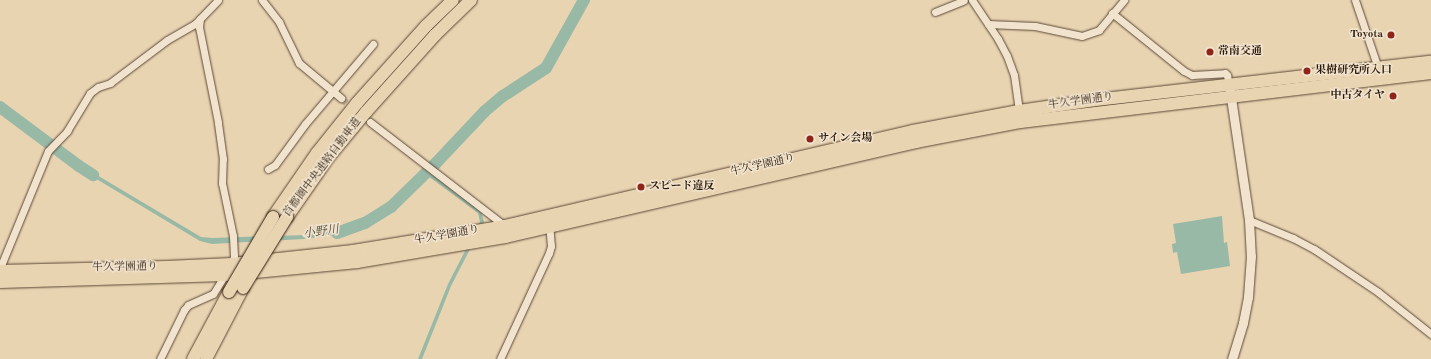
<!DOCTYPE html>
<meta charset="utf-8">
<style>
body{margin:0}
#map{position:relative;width:1431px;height:359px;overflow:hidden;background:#e9d4b2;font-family:"Old Standard TT","Noto Serif JP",serif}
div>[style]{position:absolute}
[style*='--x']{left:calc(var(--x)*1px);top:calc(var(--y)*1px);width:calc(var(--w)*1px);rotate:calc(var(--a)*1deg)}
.water>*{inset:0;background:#99b9a7}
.stream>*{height:2px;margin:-1px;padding:0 1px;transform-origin:1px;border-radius:1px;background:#99b9a7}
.river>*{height:12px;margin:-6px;padding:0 6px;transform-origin:6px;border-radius:6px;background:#99b9a7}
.street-tunnel>*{height:7px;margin-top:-3.5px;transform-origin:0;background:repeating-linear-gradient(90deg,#c3af91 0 7px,transparent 0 10.5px)}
.roads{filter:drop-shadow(0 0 1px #5b4936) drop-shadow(0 0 1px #5b4936)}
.street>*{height:7px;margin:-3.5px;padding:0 3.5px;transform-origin:3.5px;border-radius:3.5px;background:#f1e3cd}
.secondary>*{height:9px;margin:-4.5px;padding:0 4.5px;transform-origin:4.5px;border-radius:4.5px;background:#f1e3cd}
.highway>*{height:12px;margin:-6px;padding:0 6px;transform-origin:6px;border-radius:6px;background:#e9d4b2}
.bridges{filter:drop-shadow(0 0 1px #2c1b0d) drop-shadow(0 0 1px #2c1b0d)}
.highway-bridge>*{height:12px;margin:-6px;padding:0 6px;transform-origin:6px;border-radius:6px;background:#e9d4b2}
.dots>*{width:11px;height:11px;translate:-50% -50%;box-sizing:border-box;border:2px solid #f1e3cd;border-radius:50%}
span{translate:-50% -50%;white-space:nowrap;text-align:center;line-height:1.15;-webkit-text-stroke:3px #f1e3cd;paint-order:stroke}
.poi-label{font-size:11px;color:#2c1b0d;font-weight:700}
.right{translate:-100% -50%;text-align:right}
.left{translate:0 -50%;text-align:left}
.street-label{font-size:11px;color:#2c1b0d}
.water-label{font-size:12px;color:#4d4a3b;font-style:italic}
</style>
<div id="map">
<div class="water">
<i style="clip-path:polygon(80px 165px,201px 237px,212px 238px,304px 235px,339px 230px,351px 226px,353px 230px,340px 234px,304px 239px,212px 244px,200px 241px,78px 168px)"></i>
<i style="clip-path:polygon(431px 172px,481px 210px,484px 222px,451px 286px,422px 359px,418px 359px,448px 284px,480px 222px,478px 213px,428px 176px)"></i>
<i style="clip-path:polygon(1222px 216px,1224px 243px,1227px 242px,1230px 266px,1181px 274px,1177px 252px,1173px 253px,1172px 244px,1176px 243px,1173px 224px)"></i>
</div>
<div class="stream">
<i style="--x:427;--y:172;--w:3;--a:45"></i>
</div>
<div class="river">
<i style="--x:0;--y:107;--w:99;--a:36.8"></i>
<i style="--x:79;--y:166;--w:17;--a:33"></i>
<i style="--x:337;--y:233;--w:30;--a:-20"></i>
<i style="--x:365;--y:223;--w:31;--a:-32"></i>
<i style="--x:391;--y:207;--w:63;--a:-44.4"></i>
<i style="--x:436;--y:163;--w:71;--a:-46.7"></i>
<i style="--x:485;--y:111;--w:23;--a:-40"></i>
<i style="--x:503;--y:96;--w:51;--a:-33.1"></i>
<i style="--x:546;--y:68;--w:78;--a:-60.8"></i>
</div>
<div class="street-tunnel">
<i style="--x:341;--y:98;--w:32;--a:39"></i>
</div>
<div class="roads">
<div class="street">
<i style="--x:262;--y:0;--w:28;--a:52"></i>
<i style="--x:279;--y:22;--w:46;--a:64"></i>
<i style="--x:299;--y:63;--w:55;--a:39.8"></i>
<i style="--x:972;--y:0;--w:47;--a:56.3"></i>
<i style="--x:998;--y:39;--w:19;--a:62"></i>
<i style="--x:1007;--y:56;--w:20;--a:70"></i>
<i style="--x:1014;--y:75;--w:36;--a:82"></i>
<i style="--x:1355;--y:0;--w:72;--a:71.3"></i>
<i style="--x:935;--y:12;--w:31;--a:-22"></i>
<i style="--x:1112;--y:13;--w:92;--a:38.9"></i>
<i style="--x:1184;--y:71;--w:9;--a:27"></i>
<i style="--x:1192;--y:75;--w:33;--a:-3"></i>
<i style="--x:1225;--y:73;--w:3;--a:45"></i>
<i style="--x:1227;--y:75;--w:10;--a:79"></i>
<i style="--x:988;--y:24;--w:47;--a:2.4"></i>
<i style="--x:1035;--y:26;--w:48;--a:12"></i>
<i style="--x:1082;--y:36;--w:18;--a:-19"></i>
<i style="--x:1099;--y:30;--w:39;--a:-50"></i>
<i style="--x:370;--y:122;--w:170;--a:37.6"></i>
<i style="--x:268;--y:169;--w:8;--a:-30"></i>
<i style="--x:275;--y:165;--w:51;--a:-53.8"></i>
<i style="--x:305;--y:124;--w:105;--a:-49.6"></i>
<i style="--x:1249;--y:220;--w:48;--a:22.2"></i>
<i style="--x:1293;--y:238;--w:24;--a:28"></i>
<i style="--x:1314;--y:249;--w:77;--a:33.9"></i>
<i style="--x:1378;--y:292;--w:68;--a:38.4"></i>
<i style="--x:0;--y:268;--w:126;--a:-67.7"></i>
<i style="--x:48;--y:151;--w:28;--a:-46"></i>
<i style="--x:67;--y:131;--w:44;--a:-58.8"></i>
<i style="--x:90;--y:93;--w:10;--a:-37"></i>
<i style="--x:98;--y:87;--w:13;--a:-18"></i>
<i style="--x:110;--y:83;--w:71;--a:-37"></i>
<i style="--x:167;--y:40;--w:32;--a:-30"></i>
<i style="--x:195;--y:24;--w:33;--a:-46"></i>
<i style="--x:160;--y:359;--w:55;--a:-63.9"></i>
<i style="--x:184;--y:310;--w:6;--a:-51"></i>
<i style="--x:188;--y:305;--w:27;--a:-24"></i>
<i style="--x:213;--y:294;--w:36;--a:-58"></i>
<i style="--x:232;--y:264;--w:8;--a:-76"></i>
<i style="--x:234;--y:256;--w:20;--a:-93"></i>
<i style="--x:233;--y:236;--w:54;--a:-101.7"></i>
<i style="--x:222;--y:183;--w:24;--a:-88"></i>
<i style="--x:223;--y:159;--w:37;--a:-98"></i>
<i style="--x:218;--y:122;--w:97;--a:-101.3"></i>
<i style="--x:199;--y:27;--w:8;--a:-83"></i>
<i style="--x:500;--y:359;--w:117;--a:-65.2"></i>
<i style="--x:549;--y:253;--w:7;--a:-74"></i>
<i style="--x:551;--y:246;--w:22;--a:-95"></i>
</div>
<div class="secondary">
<i style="--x:1230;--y:91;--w:130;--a:81.6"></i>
<i style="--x:1249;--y:220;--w:36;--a:87"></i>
<i style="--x:1251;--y:256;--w:41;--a:94.2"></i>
<i style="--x:1248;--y:297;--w:26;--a:101"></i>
<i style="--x:1243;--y:323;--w:38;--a:107"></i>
</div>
<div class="highway">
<i style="--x:273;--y:217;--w:78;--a:-55.5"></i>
<i style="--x:317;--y:153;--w:64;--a:-51.3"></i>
<i style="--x:357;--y:103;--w:103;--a:-48.1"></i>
<i style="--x:426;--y:26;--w:37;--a:-44"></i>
<i style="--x:287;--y:217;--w:72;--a:-55.2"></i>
<i style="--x:328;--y:158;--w:60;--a:-50.4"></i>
<i style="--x:366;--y:112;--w:103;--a:-48.1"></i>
<i style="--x:435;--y:35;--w:50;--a:-44.2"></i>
<i style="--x:0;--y:271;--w:167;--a:-1.4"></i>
<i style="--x:167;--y:267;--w:65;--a:-2.6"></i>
<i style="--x:232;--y:264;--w:122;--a:-6.1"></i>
<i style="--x:353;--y:251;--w:154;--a:-9.3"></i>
<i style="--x:505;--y:226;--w:419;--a:-13.1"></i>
<i style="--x:913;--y:131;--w:108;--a:-10.7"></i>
<i style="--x:1019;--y:111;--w:77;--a:-8.2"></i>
<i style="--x:1095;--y:100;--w:338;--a:-6.5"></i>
<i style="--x:0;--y:282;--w:225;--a:-1.8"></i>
<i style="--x:225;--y:275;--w:133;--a:-5.6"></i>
<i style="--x:357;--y:262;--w:150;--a:-9.6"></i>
<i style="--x:505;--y:237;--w:422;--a:-13"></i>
<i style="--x:916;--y:142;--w:106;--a:-10.9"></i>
<i style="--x:1020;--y:122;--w:414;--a:-6.8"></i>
<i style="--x:193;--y:359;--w:76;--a:-61.8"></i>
<i style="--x:206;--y:359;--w:80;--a:-62.5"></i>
</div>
</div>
<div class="bridges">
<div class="highway-bridge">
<i style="--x:243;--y:288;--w:84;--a:-58.2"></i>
<i style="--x:229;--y:292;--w:87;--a:-59.6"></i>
</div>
</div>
<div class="dots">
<i style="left:1391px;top:35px;background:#8f2418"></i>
<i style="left:1210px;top:52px;background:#8f2418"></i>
<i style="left:1307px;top:71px;background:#8f2418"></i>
<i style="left:1393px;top:96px;background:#8f2418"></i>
<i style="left:810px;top:139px;background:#8f2418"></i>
<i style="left:641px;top:187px;background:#8f2418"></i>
</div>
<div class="poi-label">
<span class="right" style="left:1383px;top:35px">Toyota</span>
<span class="left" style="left:1218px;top:52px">常南交通</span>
<span class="left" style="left:1315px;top:71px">果樹研究所入口</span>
<span class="right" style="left:1385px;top:96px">中古タイヤ</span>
<span class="left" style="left:818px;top:139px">サイン会場</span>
<span class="left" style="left:649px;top:187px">スピード違反</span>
</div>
<div class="street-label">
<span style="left:1081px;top:102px;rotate:-8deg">牛久学園通り</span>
<span style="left:763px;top:166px;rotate:-13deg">牛久学園通り</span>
<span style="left:323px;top:168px;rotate:-53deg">首都圏中央連絡自動車道</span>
<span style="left:447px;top:236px;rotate:-10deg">牛久学園通り</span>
<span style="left:125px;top:268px;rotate:-1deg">牛久学園通り</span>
</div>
<div class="water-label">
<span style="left:321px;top:233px;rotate:-8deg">小野川</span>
</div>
</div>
